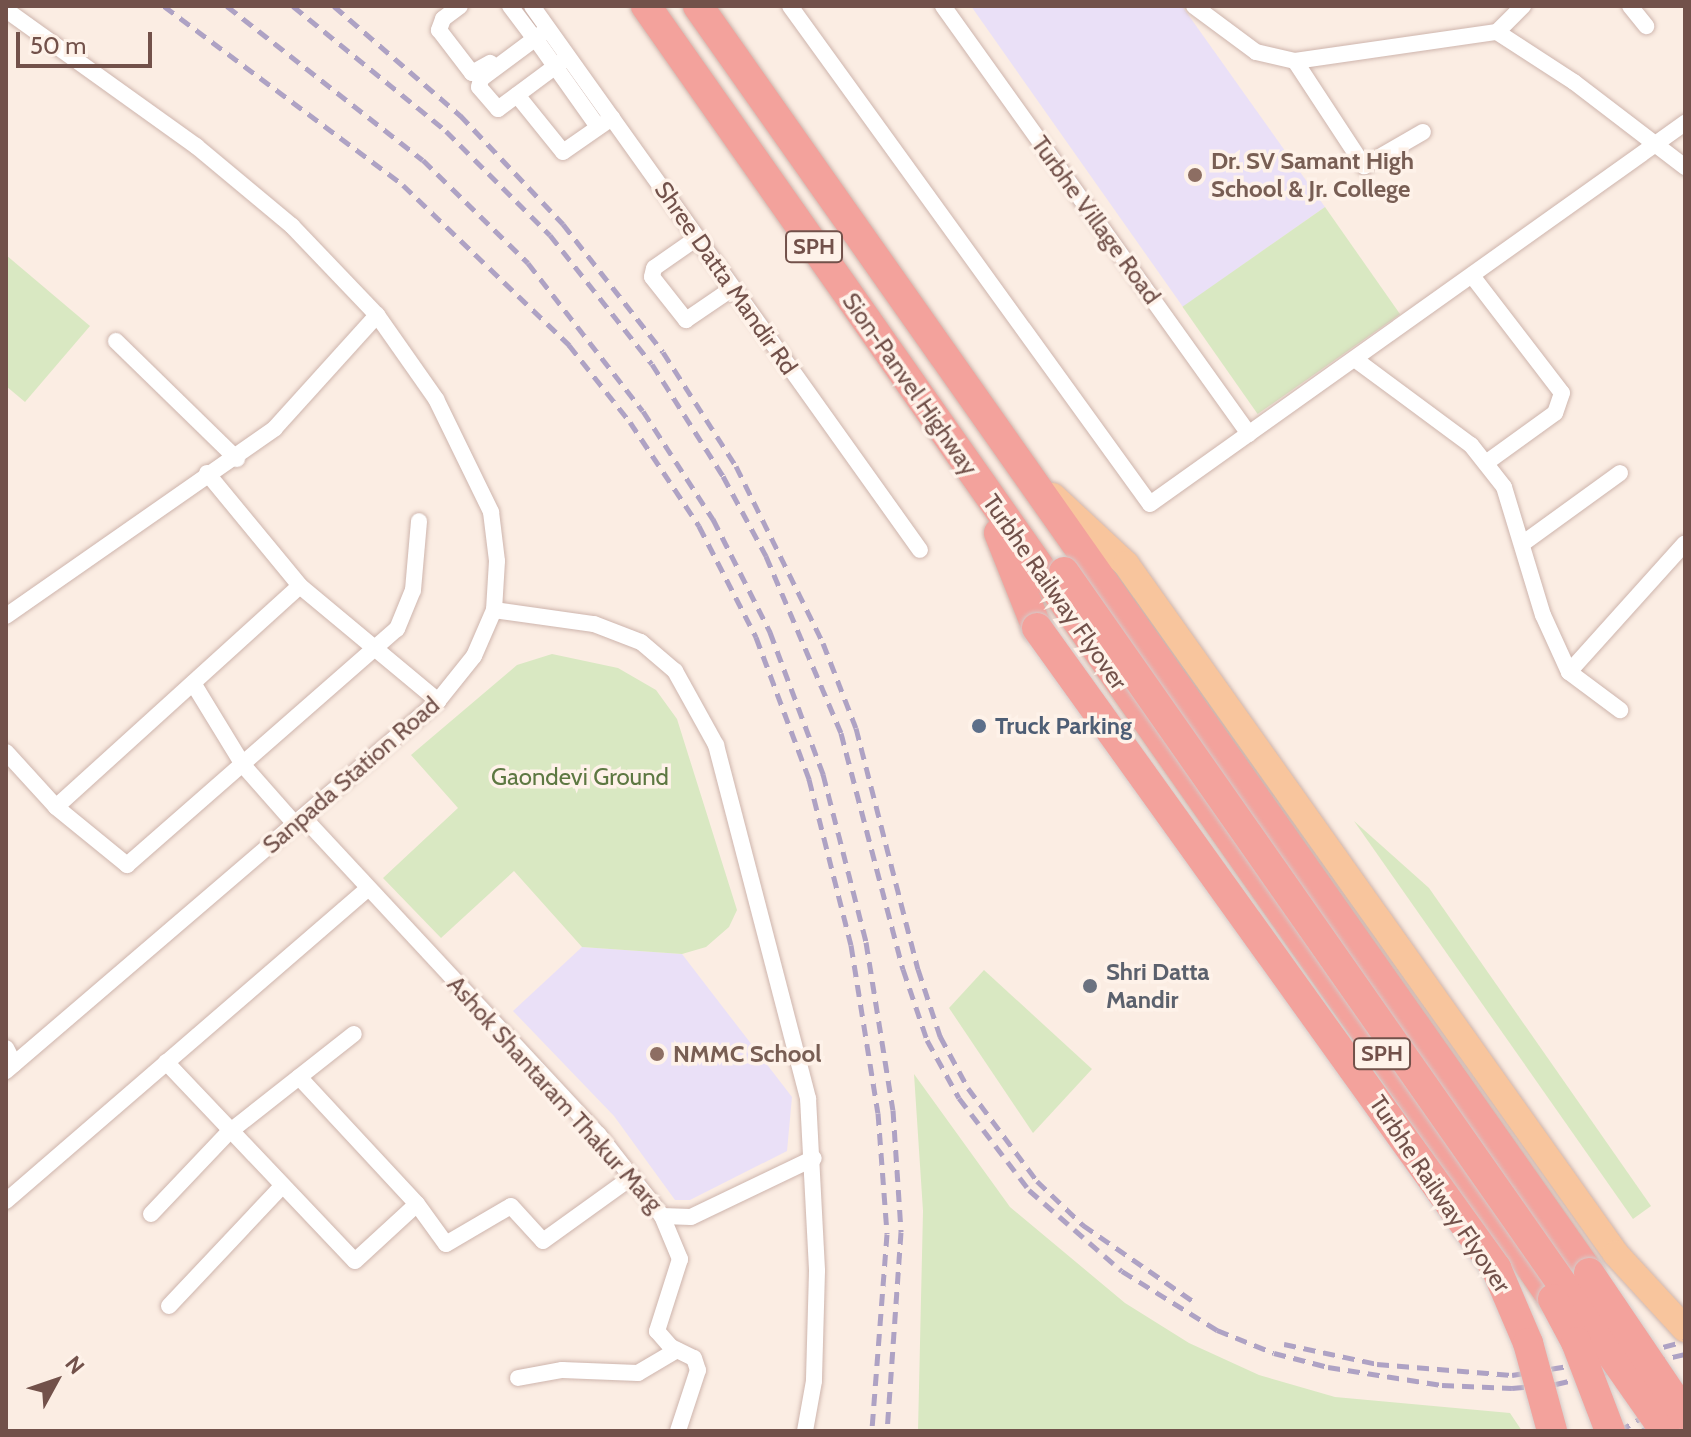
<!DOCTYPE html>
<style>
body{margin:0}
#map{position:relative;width:1691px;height:1437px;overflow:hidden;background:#fbede3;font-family:Cabin,sans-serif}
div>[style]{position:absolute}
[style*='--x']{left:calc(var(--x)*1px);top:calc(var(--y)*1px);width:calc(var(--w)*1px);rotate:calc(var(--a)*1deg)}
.education>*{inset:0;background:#eae0f7}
.green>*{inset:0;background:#d9e8c2;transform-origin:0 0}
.roads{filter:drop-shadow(0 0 2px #ceb5ad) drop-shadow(0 0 2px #ceb5ad)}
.street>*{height:16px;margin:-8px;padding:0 8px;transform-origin:8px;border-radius:8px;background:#fff}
.primary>*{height:26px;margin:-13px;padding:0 13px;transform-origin:13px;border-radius:13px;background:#f8c59d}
.highway>*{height:30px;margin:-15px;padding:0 15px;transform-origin:15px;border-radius:15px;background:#f3a29c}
.rail>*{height:5px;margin-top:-2.5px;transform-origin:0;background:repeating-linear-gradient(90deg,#aea2c4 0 12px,transparent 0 20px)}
.bridges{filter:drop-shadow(0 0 2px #d5cbc9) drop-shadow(0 0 2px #d5cbc9)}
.highway-bridge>*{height:30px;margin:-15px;padding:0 15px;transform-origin:15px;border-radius:15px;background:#f3a29c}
.dots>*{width:22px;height:22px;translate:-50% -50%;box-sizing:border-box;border:4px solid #fef2e9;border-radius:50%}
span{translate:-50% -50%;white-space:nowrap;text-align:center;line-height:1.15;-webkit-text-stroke:7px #fef2e9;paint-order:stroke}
.shield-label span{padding:2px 6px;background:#fef2e9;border:2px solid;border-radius:6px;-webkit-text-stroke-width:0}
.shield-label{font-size:22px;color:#72514a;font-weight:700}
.education-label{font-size:24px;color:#785e54;font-weight:700}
.left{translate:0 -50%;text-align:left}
.street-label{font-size:24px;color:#72514a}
.service-label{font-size:24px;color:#4e5e75;font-weight:700}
.park-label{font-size:24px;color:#5d7842}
.worship-label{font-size:24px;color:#5b616d;font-weight:700}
.frame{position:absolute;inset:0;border:8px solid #72514a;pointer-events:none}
.north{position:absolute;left:16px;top:1341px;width:80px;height:80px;-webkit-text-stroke:6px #fef2e9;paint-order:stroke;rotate:50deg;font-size:22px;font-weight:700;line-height:32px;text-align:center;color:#72514a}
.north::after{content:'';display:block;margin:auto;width:28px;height:36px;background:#72514a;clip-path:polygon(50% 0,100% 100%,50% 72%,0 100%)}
.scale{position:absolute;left:16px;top:32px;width:136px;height:36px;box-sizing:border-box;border:4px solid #72514a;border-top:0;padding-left:10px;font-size:24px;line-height:28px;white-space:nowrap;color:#72514a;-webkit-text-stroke:6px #fef2e9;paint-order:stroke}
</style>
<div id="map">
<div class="education">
<i style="clip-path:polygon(971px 6px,1182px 6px,1325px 207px,1183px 307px)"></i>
<i style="clip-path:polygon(582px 947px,682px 954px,792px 1097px,787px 1151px,690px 1200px,675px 1200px,614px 1116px,513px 1011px)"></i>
</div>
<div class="green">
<i style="left:1325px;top:207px;width:131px;height:174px;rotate:55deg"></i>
<i style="clip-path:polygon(6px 255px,90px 326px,25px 402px,6px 386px)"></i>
<i style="clip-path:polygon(552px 654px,618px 668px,656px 690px,677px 719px,737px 910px,729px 927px,706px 947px,682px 954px,582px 947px,514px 871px,441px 938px,383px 878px,458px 808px,411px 755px,517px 665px)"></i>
<i style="clip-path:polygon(1354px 821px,1429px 888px,1651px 1206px,1633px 1219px)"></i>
<i style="clip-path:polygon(984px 970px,1092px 1069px,1033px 1133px,949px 1008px)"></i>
<i style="clip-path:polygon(914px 1074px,1010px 1207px,1125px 1303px,1189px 1343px,1259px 1375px,1335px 1397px,1510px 1413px,1522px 1431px,918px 1431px,923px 1211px)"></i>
</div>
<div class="roads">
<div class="street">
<i style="--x:460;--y:6;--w:21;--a:143"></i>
<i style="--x:443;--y:19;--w:12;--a:110"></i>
<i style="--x:439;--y:30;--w:54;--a:52.5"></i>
<i style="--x:472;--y:73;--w:21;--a:-29"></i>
<i style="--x:510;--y:6;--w:35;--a:53"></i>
<i style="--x:532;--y:6;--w:668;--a:54.5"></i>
<i style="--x:790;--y:6;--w:614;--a:54.14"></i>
<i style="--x:1150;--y:504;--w:657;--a:-35.46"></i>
<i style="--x:943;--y:6;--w:526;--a:54.44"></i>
<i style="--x:1194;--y:6;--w:77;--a:36.6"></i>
<i style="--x:1256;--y:52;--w:40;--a:13"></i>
<i style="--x:1295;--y:61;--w:204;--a:-8.2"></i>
<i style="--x:1497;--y:32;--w:92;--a:33"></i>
<i style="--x:1574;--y:82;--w:140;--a:37.4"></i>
<i style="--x:1630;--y:6;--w:26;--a:51"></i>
<i style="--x:6;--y:10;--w:234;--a:35.6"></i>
<i style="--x:196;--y:146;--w:125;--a:39.8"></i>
<i style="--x:292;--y:226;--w:123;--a:46.3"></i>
<i style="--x:377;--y:315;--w:103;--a:54.9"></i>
<i style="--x:436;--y:399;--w:126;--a:64"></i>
<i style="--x:491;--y:512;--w:49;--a:83"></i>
<i style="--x:497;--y:561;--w:49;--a:93.5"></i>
<i style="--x:494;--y:610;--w:50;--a:113.5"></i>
<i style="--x:474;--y:656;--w:58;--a:128.7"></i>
<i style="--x:438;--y:701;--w:569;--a:139.42"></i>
<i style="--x:548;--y:29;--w:84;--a:143.3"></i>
<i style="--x:481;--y:79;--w:8;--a:104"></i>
<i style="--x:479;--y:87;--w:29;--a:49"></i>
<i style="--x:498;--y:109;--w:87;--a:-36.6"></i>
<i style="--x:1497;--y:32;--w:37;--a:-45"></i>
<i style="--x:535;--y:38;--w:109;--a:54.7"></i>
<i style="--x:1295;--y:61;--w:126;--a:56.7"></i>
<i style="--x:1364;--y:166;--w:68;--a:-30"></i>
<i style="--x:517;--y:95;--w:73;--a:51.1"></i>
<i style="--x:563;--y:152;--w:60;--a:-34.8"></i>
<i style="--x:697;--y:238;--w:52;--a:145.1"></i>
<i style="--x:654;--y:268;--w:9;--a:103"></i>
<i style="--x:652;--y:277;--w:55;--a:51.7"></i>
<i style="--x:686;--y:320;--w:57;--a:-34.2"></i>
<i style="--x:1473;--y:277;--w:146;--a:52.5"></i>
<i style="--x:1562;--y:393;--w:21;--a:109"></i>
<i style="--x:1555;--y:413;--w:85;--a:144.1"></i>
<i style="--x:116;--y:341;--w:169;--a:44.3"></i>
<i style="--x:1356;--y:360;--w:143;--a:36.5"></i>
<i style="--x:1471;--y:445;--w:53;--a:51.8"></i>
<i style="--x:1504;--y:487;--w:134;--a:73.1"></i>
<i style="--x:1543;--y:615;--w:63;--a:65.5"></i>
<i style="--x:1569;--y:672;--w:64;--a:36.7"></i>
<i style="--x:207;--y:473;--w:146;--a:50.5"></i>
<i style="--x:300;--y:586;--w:180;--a:39.8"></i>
<i style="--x:1522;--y:544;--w:121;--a:-35.9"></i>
<i style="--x:494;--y:610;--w:101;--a:8"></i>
<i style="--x:594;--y:624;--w:50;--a:21"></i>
<i style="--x:641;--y:642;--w:45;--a:40.5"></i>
<i style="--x:675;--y:671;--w:85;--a:61"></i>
<i style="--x:716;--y:745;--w:365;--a:75.4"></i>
<i style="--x:808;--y:1098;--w:173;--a:87"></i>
<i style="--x:817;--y:1271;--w:110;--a:91.6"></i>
<i style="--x:814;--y:1381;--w:51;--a:100.2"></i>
<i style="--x:6;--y:616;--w:328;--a:-34.9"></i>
<i style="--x:275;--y:428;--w:152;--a:-47.9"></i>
<i style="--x:1569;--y:672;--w:173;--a:-48"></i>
<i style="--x:193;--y:683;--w:96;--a:58.6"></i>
<i style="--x:243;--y:765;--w:79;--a:48.6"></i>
<i style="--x:6;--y:752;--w:74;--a:47.7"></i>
<i style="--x:56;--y:807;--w:92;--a:39.2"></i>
<i style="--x:127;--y:865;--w:359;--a:-41.2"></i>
<i style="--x:397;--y:629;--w:42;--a:-67.7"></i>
<i style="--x:413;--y:590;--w:69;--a:-85"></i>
<i style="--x:56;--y:807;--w:329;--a:-42.2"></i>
<i style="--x:303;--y:817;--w:433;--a:47.1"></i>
<i style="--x:598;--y:1134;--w:104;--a:52"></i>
<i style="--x:662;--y:1216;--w:29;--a:2"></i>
<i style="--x:691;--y:1217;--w:136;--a:-25.6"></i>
<i style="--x:6;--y:1048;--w:18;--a:63"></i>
<i style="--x:166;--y:1062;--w:274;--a:46.5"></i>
<i style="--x:355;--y:1261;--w:84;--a:-42.6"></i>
<i style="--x:417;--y:1204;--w:49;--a:54.1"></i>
<i style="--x:446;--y:1244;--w:75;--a:-30.3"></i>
<i style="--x:511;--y:1206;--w:47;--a:47.6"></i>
<i style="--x:543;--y:1241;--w:110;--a:-35.7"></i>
<i style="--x:299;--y:1077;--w:173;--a:47.1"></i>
<i style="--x:6;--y:1201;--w:477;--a:-40.8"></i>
<i style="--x:151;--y:1214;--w:112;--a:-46.5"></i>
<i style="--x:228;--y:1133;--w:160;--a:-38.2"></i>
<i style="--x:662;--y:1216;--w:47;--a:67.3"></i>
<i style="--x:680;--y:1259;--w:76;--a:107.7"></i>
<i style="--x:657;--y:1331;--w:21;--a:49"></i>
<i style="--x:671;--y:1347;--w:25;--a:26"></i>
<i style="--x:694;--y:1358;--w:13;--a:72"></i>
<i style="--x:698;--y:1370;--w:64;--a:108.2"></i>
<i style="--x:169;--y:1306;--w:163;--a:-46.7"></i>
<i style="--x:518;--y:1378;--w:45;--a:-10.3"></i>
<i style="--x:562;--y:1370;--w:76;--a:2.3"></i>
<i style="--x:638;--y:1373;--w:45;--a:-30.5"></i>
</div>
<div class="primary">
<i style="--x:1053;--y:496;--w:100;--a:43"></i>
<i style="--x:1126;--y:564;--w:846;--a:54.62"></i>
<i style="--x:1616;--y:1254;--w:102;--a:47.4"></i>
</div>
<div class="highway">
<i style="--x:646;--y:6;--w:1579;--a:54.95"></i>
<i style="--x:698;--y:6;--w:1549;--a:54.88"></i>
<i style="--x:999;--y:533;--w:102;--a:68.2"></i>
</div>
</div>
<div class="rail">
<i style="--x:164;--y:6;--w:299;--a:36.8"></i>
<i style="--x:403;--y:185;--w:231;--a:43.9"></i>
<i style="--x:569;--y:345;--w:98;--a:51.6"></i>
<i style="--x:630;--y:422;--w:125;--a:56.4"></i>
<i style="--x:699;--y:526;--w:125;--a:62.8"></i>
<i style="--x:756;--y:637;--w:152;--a:69.5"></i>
<i style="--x:809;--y:779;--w:171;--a:75.8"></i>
<i style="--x:851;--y:945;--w:170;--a:80.9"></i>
<i style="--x:878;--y:1113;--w:121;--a:85.7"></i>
<i style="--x:887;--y:1234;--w:198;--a:94.4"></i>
<i style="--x:227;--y:6;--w:249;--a:38.2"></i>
<i style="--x:423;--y:160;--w:147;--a:44.4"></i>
<i style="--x:528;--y:263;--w:187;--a:52.2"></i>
<i style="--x:643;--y:411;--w:129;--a:57.1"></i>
<i style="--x:713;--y:519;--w:127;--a:63.2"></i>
<i style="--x:770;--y:632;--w:152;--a:69.5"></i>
<i style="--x:823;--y:774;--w:173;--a:75.6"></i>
<i style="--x:866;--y:942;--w:170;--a:80.9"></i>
<i style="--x:893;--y:1110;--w:122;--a:86.2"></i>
<i style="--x:901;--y:1232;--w:199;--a:94"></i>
<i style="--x:293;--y:6;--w:198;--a:39.2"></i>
<i style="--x:446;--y:131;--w:147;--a:45"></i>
<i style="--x:550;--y:235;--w:164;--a:51.7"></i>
<i style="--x:652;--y:364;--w:133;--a:57.6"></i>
<i style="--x:723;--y:476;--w:91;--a:61.7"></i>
<i style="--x:766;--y:556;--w:192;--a:67"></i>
<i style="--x:841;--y:733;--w:244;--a:75.3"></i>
<i style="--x:903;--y:969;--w:75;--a:71.3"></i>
<i style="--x:927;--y:1040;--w:66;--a:61.1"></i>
<i style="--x:959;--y:1098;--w:116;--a:52.7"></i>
<i style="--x:1029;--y:1190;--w:123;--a:41.1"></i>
<i style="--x:1122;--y:1271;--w:112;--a:31.8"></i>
<i style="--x:1217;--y:1330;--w:61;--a:22"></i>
<i style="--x:1274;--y:1353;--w:56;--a:14.5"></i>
<i style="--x:1328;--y:1367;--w:115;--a:9"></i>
<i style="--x:1442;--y:1385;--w:70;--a:2.5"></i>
<i style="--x:1512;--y:1388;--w:44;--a:-5.2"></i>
<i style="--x:1556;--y:1384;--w:132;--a:-13.1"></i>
<i style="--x:334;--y:6;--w:167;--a:40.9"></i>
<i style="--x:460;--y:115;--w:150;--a:46.6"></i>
<i style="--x:563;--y:224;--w:162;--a:52"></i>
<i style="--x:663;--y:352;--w:135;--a:57.4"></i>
<i style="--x:736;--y:466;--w:197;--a:63.8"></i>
<i style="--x:823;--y:643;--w:91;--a:68.8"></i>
<i style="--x:856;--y:728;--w:249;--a:75.6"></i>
<i style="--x:918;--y:969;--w:71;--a:71.8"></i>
<i style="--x:940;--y:1036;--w:59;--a:61.7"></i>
<i style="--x:968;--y:1088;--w:116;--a:53.4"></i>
<i style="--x:1037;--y:1181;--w:64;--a:43.7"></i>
<i style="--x:1083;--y:1225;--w:139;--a:34.7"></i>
<i style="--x:1284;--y:1344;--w:95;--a:12.1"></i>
<i style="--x:1377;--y:1364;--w:135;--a:4.7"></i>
<i style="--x:1512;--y:1375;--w:114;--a:-9.1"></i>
<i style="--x:1625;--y:1357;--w:62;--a:-14.9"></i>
<i style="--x:1619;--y:1431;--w:77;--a:-30.6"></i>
<i style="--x:1642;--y:1431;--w:50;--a:-30.2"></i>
</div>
<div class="bridges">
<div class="highway-bridge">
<i style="--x:1064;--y:572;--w:1048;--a:55.02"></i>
<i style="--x:1037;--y:628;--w:788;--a:54.35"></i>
<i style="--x:1496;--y:1268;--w:82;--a:66.9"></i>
<i style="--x:1528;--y:1343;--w:91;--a:74.7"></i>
<i style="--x:1589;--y:1273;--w:171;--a:55.9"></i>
<i style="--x:1553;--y:1299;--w:49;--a:61.9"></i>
<i style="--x:1576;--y:1342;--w:95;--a:69.1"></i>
</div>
</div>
<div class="dots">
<i style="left:1195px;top:175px;background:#8d6e63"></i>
<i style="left:979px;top:726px;background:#5c6f8a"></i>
<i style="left:1090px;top:986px;background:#6b7280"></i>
<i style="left:657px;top:1054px;background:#8d6e63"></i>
</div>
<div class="shield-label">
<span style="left:814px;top:247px">SPH</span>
<span style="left:1382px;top:1054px">SPH</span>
</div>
<div class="education-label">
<span class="left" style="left:1211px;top:175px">Dr. SV Samant High<br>School &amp; Jr. College</span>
<span class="left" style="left:673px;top:1054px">NMMC School</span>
</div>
<div class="street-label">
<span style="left:1096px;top:220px;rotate:54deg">Turbhe Village Road</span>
<span style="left:726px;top:278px;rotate:55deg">Shree Datta Mandir Rd</span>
<span style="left:910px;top:384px;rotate:55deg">Sion-Panvel Highway</span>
<span style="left:1055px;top:592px;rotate:55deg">Turbhe Railway Flyover</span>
<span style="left:351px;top:775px;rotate:-41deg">Sanpada Station Road</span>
<span style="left:555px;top:1094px;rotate:48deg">Ashok Shantaram Thakur Marg</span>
<span style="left:1440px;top:1194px;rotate:56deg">Turbhe Railway Flyover</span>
</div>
<div class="service-label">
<span class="left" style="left:995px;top:726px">Truck Parking</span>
</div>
<div class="park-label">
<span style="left:580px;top:777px">Gaondevi Ground</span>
</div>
<div class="worship-label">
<span class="left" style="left:1106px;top:986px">Shri Datta<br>Mandir</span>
</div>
<div class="frame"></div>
<div class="north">N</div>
<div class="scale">50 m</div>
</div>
